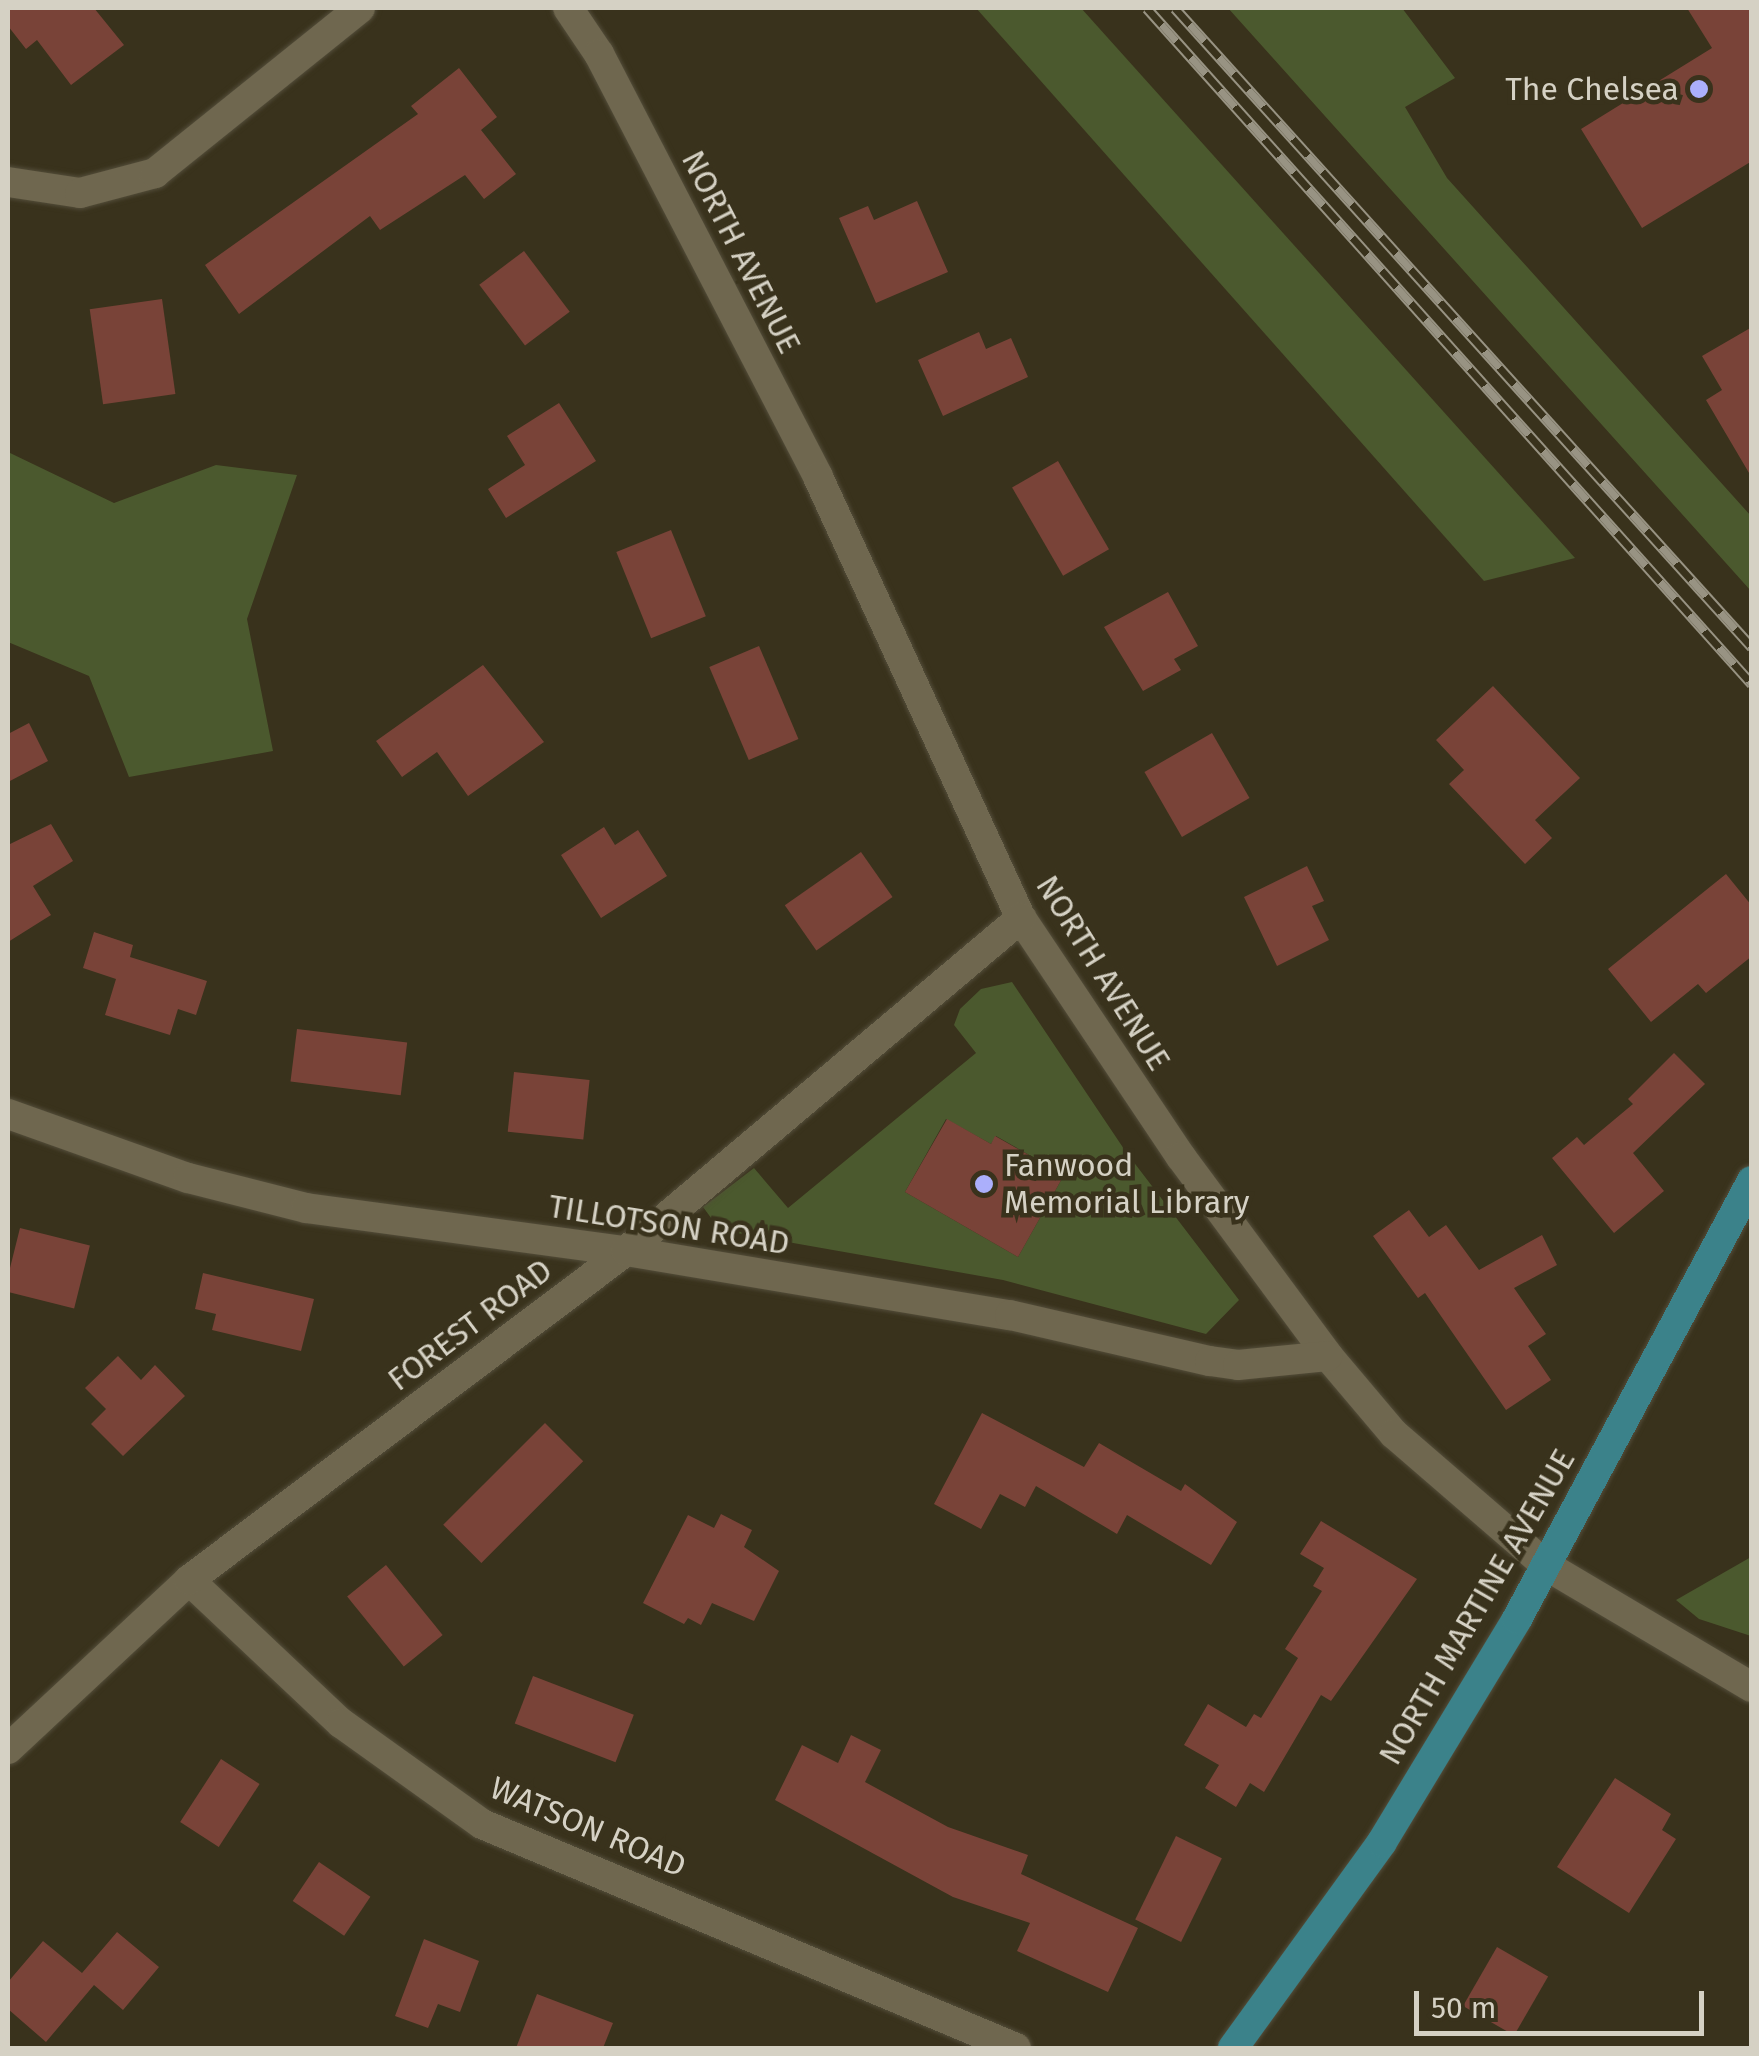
<!DOCTYPE html>
<style>
body{margin:0}
#map{position:relative;width:1759px;height:2056px;overflow:hidden;background:#39321c;font-family:"Fira Sans",sans-serif}
div>[style]{position:absolute}
[style*='--x']{left:calc(var(--x)*1px);top:calc(var(--y)*1px);width:calc(var(--w)*1px);rotate:calc(var(--a)*1deg)}
.green>*{inset:0;background:#4b592e}
.building>*{inset:0;background:#794338;transform-origin:0 0}
.roads{filter:drop-shadow(0 0 2px #534d3a) drop-shadow(0 0 2px #534d3a)}
.minor>*{height:30px;margin:-15px;padding:0 15px;transform-origin:15px;border-radius:15px;background:#6f674f}
.major>*{height:30px;margin:-15px;padding:0 15px;transform-origin:15px;border-radius:15px;background:#3b828a}
.rail>*{height:11px;margin-top:-5.5px;transform-origin:0;background:repeating-linear-gradient(90deg,#39321c 0 22px,#989383 0 44px);box-sizing:border-box;border-block:2px solid #989383}
.dots>*{width:28px;height:28px;translate:-50% -50%;box-sizing:border-box;border:5px solid #39321c;border-radius:50%}
span{translate:-50% -50%;white-space:nowrap;text-align:center;line-height:1.15;-webkit-text-stroke:9px #39321c;paint-order:stroke}
.poi-label{font-size:32px;color:#d5d1c4}
.right{translate:-100% -50%;text-align:right}
.left{translate:0 -50%;text-align:left}
.street-label{font-size:32px;color:#d5d1c4}
.frame{position:absolute;inset:0;border:10px solid #d5d1c4;pointer-events:none}
.scale{position:absolute;left:1414px;top:1991px;width:290px;height:45px;box-sizing:border-box;border:5px solid #d5d1c4;border-top:0;padding-left:12px;font-size:30px;line-height:35px;white-space:nowrap;color:#d5d1c4;-webkit-text-stroke:8px #39321c;paint-order:stroke}
</style>
<div id="map">
<div class="green">
<i style="clip-path:polygon(976px 8px,1081px 8px,1575px 558px,1484px 581px)"></i>
<i style="clip-path:polygon(1228px 8px,1402px 8px,1455px 78px,1405px 107px,1447px 178px,1751px 516px,1751px 591px)"></i>
<i style="clip-path:polygon(8px 452px,114px 503px,216px 465px,297px 475px,247px 619px,273px 751px,129px 777px,89px 676px,8px 642px)"></i>
<i style="clip-path:polygon(evenodd,1012px 982px,1126px 1152px,1239px 1300px,1206px 1334px,1003px 1280px,720px 1230px,703px 1207px,754px 1168px,788px 1208px,976px 1053px,954px 1025px,960px 1009px,981px 989px,1012px 982px,946px 1119px,991px 1144px,996px 1136px,1064px 1175px,1018px 1257px,905px 1192px,946px 1119px)"></i>
<i style="clip-path:polygon(1751px 1557px,1751px 1636px,1699px 1619px,1676px 1600px)"></i>
</div>
<div class="building">
<i style="clip-path:polygon(8px 8px,94px 8px,124px 45px,71px 85px,37px 40px,26px 49px,8px 26px)"></i>
<i style="clip-path:polygon(1687px 8px,1752px 8px,1752px 161px,1642px 228px,1581px 129px,1712px 48px)"></i>
<i style="clip-path:polygon(459px 68px,497px 117px,481px 130px,516px 174px,484px 199px,465px 175px,380px 230px,370px 216px,239px 314px,205px 265px,418px 114px,411px 106px)"></i>
<i style="clip-path:polygon(917px 201px,948px 272px,876px 303px,839px 218px,868px 206px,874px 220px)"></i>
<i style="left:524px;top:251px;width:76px;height:56px;rotate:53deg"></i>
<i style="left:162px;top:299px;width:96px;height:73px;rotate:82deg"></i>
<i style="clip-path:polygon(1752px 327px,1752px 478px,1706px 400px,1722px 390px,1702px 356px)"></i>
<i style="clip-path:polygon(979px 332px,986px 349px,1011px 338px,1028px 377px,943px 416px,918px 360px)"></i>
<i style="clip-path:polygon(559px 403px,596px 461px,506px 518px,488px 489px,525px 465px,507px 436px)"></i>
<i style="left:1058px;top:461px;width:102px;height:53px;rotate:60deg"></i>
<i style="left:671px;top:530px;width:93px;height:59px;rotate:68deg"></i>
<i style="clip-path:polygon(1168px 592px,1198px 646px,1174px 659px,1181px 670px,1143px 691px,1104px 627px)"></i>
<i style="left:759px;top:646px;width:101px;height:54px;rotate:67deg"></i>
<i style="clip-path:polygon(483px 665px,544px 742px,468px 796px,437px 752px,402px 777px,376px 741px)"></i>
<i style="clip-path:polygon(1493px 686px,1580px 778px,1535px 820px,1552px 838px,1525px 864px,1449px 784px,1464px 770px,1436px 740px)"></i>
<i style="clip-path:polygon(29px 723px,48px 761px,8px 782px,8px 734px)"></i>
<i style="left:1212px;top:733px;width:75px;height:78px;rotate:60deg"></i>
<i style="clip-path:polygon(51px 824px,73px 861px,33px 886px,51px 915px,8px 942px,8px 845px)"></i>
<i style="clip-path:polygon(604px 827px,615px 845px,638px 830px,667px 876px,601px 918px,561px 855px)"></i>
<i style="left:861px;top:852px;width:55px;height:93px;rotate:55deg"></i>
<i style="clip-path:polygon(1307px 866px,1324px 901px,1312px 906px,1329px 940px,1277px 966px,1244px 897px)"></i>
<i style="clip-path:polygon(1726px 874px,1752px 906px,1752px 956px,1706px 993px,1698px 984px,1651px 1022px,1608px 969px)"></i>
<i style="clip-path:polygon(94px 932px,133px 945px,130px 957px,207px 981px,196px 1015px,178px 1009px,170px 1035px,105px 1015px,116px 979px,83px 968px)"></i>
<i style="left:297px;top:1029px;width:111px;height:53px;rotate:7deg"></i>
<i style="clip-path:polygon(1674px 1053px,1705px 1084px,1633px 1153px,1664px 1191px,1614px 1233px,1552px 1158px,1577px 1137px,1584px 1145px,1633px 1104px,1628px 1099px)"></i>
<i style="left:514px;top:1072px;width:76px;height:60px;rotate:6deg"></i>
<i style="clip-path:polygon(947px 1119px,991px 1144px,995px 1136px,1064px 1175px,1018px 1257px,905px 1192px)"></i>
<i style="clip-path:polygon(1409px 1210px,1429px 1237px,1446px 1225px,1479px 1270px,1542px 1235px,1557px 1265px,1514px 1288px,1546px 1334px,1528px 1346px,1551px 1380px,1506px 1410px,1425px 1293px,1418px 1298px,1373px 1236px)"></i>
<i style="left:20px;top:1228px;width:72px;height:65px;rotate:14deg"></i>
<i style="clip-path:polygon(203px 1273px,314px 1299px,301px 1351px,212px 1330px,216px 1314px,195px 1309px)"></i>
<i style="clip-path:polygon(118px 1356px,141px 1380px,155px 1365px,185px 1396px,123px 1456px,91px 1424px,106px 1409px,85px 1388px)"></i>
<i style="clip-path:polygon(982px 1413px,1084px 1467px,1099px 1443px,1181px 1491px,1185px 1484px,1237px 1522px,1211px 1565px,1127px 1515px,1117px 1534px,1036px 1486px,1025px 1507px,1000px 1494px,981px 1529px,934px 1504px)"></i>
<i style="left:545px;top:1423px;width:54px;height:144px;rotate:45deg"></i>
<i style="clip-path:polygon(721px 1514px,752px 1530px,744px 1547px,779px 1571px,754px 1621px,712px 1603px,701px 1625px,688px 1618px,684px 1624px,643px 1603px,688px 1515px,714px 1528px)"></i>
<i style="clip-path:polygon(1321px 1521px,1417px 1579px,1331px 1701px,1321px 1695px,1264px 1792px,1250px 1783px,1236px 1807px,1205px 1788px,1219px 1765px,1184px 1745px,1208px 1704px,1246px 1727px,1254px 1714px,1261px 1718px,1298px 1658px,1285px 1649px,1322px 1591px,1313px 1586px,1324px 1568px,1300px 1554px)"></i>
<i style="left:386px;top:1565px;width:90px;height:50px;rotate:51deg"></i>
<i style="left:533px;top:1676px;width:108px;height:51px;rotate:21deg"></i>
<i style="clip-path:polygon(851px 1735px,881px 1750px,865px 1782px,948px 1827px,1028px 1855px,1021px 1874px,1138px 1928px,1108px 1992px,1017px 1951px,1030px 1923px,953px 1897px,775px 1800px,802px 1745px,838px 1763px)"></i>
<i style="left:221px;top:1759px;width:46px;height:75px;rotate:33deg"></i>
<i style="clip-path:polygon(1615px 1778px,1671px 1814px,1662px 1830px,1676px 1839px,1629px 1913px,1557px 1867px)"></i>
<i style="left:1176px;top:1836px;width:51px;height:93px;rotate:26deg"></i>
<i style="left:319px;top:1862px;width:62px;height:47px;rotate:34deg"></i>
<i style="clip-path:polygon(117px 1932px,159px 1967px,123px 2010px,94px 1985px,46px 2042px,8px 2009px,8px 1982px,43px 1941px,82px 1973px)"></i>
<i style="clip-path:polygon(424px 1939px,479px 1961px,460px 2012px,438px 2004px,428px 2028px,395px 2016px)"></i>
<i style="left:1497px;top:1947px;width:59px;height:68px;rotate:30deg"></i>
<i style="clip-path:polygon(537px 1994px,613px 2023px,603px 2048px,516px 2048px)"></i>
</div>
<div class="roads">
<div class="minor">
<i style="--x:568;--y:8;--w:55;--a:56"></i>
<i style="--x:599;--y:54;--w:476;--a:62.6"></i>
<i style="--x:818;--y:477;--w:485;--a:65.3"></i>
<i style="--x:1021;--y:918;--w:288;--a:56.2"></i>
<i style="--x:1181;--y:1157;--w:247;--a:53.5"></i>
<i style="--x:1328;--y:1356;--w:102;--a:49.8"></i>
<i style="--x:1394;--y:1434;--w:202;--a:40.8"></i>
<i style="--x:1547;--y:1566;--w:238;--a:30.6"></i>
<i style="--x:8;--y:182;--w:73;--a:8.7"></i>
<i style="--x:80;--y:193;--w:78;--a:-14.9"></i>
<i style="--x:155;--y:173;--w:263;--a:-38.8"></i>
<i style="--x:8;--y:1114;--w:191;--a:19.6"></i>
<i style="--x:188;--y:1178;--w:122;--a:14.3"></i>
<i style="--x:306;--y:1208;--w:323;--a:7.7"></i>
<i style="--x:626;--y:1251;--w:389;--a:9.5"></i>
<i style="--x:1010;--y:1315;--w:205;--a:13"></i>
<i style="--x:1210;--y:1361;--w:28;--a:8"></i>
<i style="--x:1238;--y:1365;--w:90;--a:-5.7"></i>
<i style="--x:189;--y:1580;--w:209;--a:43.3"></i>
<i style="--x:341;--y:1723;--w:173;--a:35.6"></i>
<i style="--x:482;--y:1824;--w:579;--a:22.76"></i>
<i style="--x:8;--y:1749;--w:248;--a:-43"></i>
<i style="--x:189;--y:1580;--w:547;--a:-36.97"></i>
<i style="--x:626;--y:1251;--w:517;--a:-40.13"></i>
</div>
<div class="major">
<i style="--x:1233;--y:2048;--w:254;--a:-54.1"></i>
<i style="--x:1382;--y:1842;--w:261;--a:-58.8"></i>
<i style="--x:1517;--y:1619;--w:497;--a:-61.8"></i>
</div>
</div>
<div class="rail">
<i style="--x:1147;--y:8;--w:907;--a:48.17"></i>
<i style="--x:1175;--y:8;--w:861;--a:47.92"></i>
</div>
<div class="dots">
<i style="left:1699px;top:89px;background:#abaffb"></i>
<i style="left:984px;top:1184px;background:#abaffb"></i>
</div>
<div class="poi-label">
<span class="right" style="left:1679px;top:89px">The Chelsea</span>
<span class="left" style="left:1004px;top:1184px">Fanwood<br>Memorial Library</span>
</div>
<div class="street-label">
<span style="left:741px;top:252px;rotate:63deg">NORTH AVENUE</span>
<span style="left:1103px;top:973px;rotate:58deg">NORTH AVENUE</span>
<span style="left:669px;top:1225px;rotate:9deg">TILLOTSON ROAD</span>
<span style="left:470px;top:1325px;rotate:-37deg">FOREST ROAD</span>
<span style="left:1477px;top:1607px;rotate:-60deg">NORTH MARTINE AVENUE</span>
<span style="left:588px;top:1827px;rotate:23deg">WATSON ROAD</span>
</div>
<div class="frame"></div>
<div class="scale">50 m</div>
</div>
